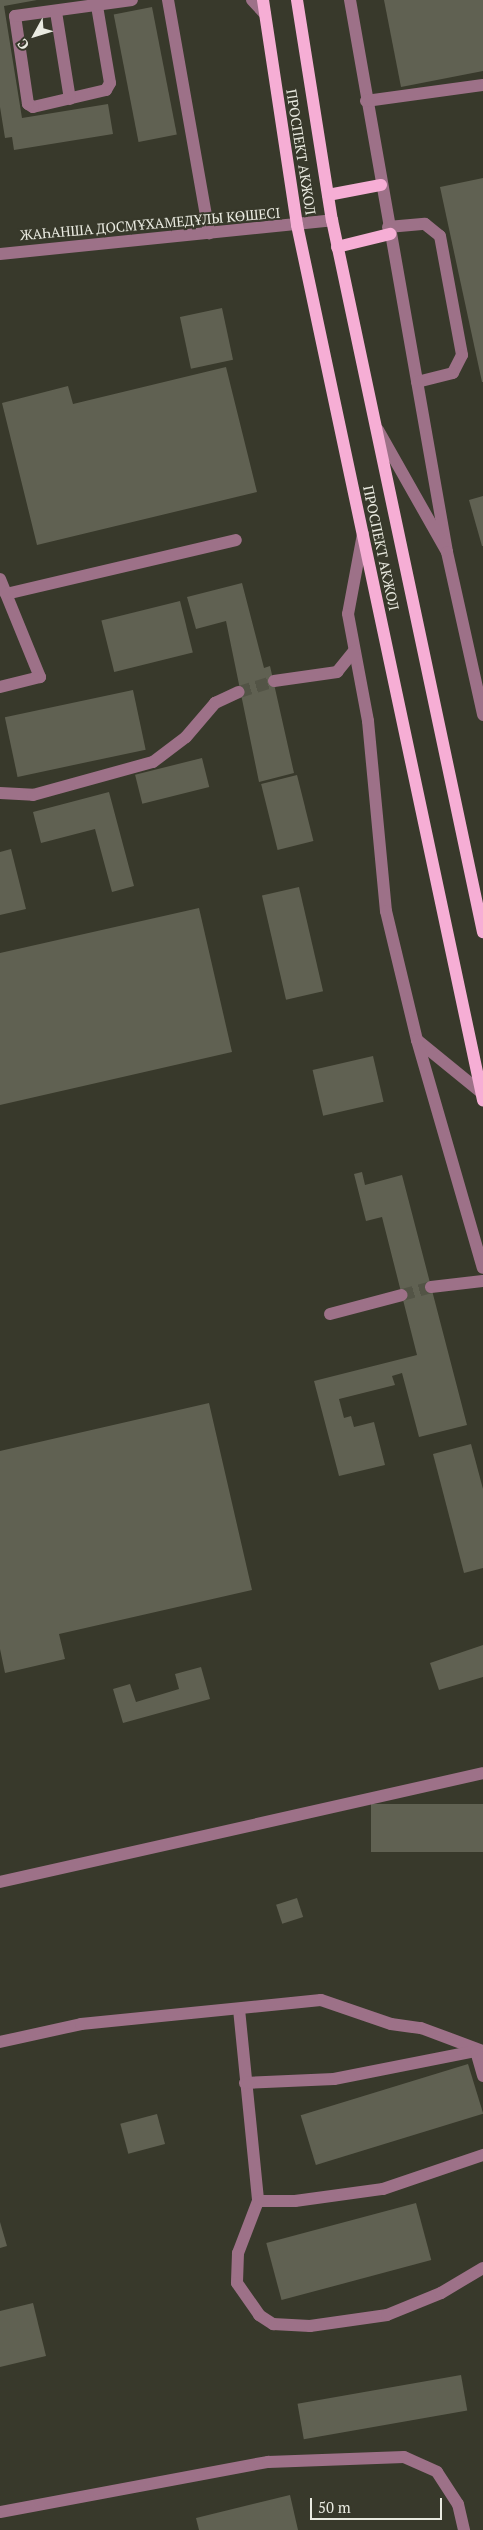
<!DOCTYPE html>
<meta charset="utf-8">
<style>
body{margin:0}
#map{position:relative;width:483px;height:2530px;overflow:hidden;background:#38392b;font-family:"PT Serif",serif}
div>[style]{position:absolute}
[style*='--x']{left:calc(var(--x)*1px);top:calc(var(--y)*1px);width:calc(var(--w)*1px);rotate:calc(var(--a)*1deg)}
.building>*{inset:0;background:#606152;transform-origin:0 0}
.minor-tunnel>*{height:12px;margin-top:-6px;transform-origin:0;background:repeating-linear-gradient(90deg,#535446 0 12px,transparent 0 18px)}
.minor>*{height:12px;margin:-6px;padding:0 6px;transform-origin:6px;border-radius:6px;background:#9d7188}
.major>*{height:12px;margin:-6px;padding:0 6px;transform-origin:6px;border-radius:6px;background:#f6aed5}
span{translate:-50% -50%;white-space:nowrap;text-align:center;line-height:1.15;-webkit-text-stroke:4px #38392b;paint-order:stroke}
.street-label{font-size:14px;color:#eaebe1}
.north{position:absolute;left:10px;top:10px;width:50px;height:50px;-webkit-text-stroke:4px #38392b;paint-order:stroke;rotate:231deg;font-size:14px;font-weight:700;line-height:20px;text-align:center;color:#eaebe1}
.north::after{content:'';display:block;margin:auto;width:18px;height:22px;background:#eaebe1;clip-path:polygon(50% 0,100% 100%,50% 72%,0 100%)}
.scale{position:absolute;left:310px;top:2498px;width:132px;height:22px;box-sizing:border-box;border:2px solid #eaebe1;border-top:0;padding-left:6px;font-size:15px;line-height:18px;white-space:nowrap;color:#eaebe1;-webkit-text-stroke:4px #38392b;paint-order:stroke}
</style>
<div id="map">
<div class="building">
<i style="clip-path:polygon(0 0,37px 0,4px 6px,22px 118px,108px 104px,113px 134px,14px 150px,12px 137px,5px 138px,0 107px)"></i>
<i style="clip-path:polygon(384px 0,483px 0,483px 71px,401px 87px)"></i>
<i style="left:152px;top:7px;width:130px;height:39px;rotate:79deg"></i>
<i style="clip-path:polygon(483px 178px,483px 382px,482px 382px,440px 187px)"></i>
<i style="left:222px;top:308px;width:53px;height:43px;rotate:78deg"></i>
<i style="clip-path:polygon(226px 367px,257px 492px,37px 545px,2px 403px,68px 386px,73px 404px)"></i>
<i style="clip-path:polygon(483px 496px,483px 546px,482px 546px,469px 500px)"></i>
<i style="clip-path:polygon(242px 583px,264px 668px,270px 666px,294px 773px,259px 782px,226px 621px,196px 629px,187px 597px)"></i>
<i style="left:180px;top:601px;width:53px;height:81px;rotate:76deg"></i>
<i style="left:133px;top:690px;width:61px;height:131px;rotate:78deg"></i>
<i style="left:202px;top:758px;width:30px;height:69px;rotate:76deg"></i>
<i style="left:297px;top:775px;width:68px;height:37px;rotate:76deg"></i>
<i style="clip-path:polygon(109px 792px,134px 886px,112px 892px,95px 829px,41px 843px,33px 812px)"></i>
<i style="clip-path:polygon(11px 849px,26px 909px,0 915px,0 852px)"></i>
<i style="left:299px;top:887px;width:107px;height:38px;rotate:77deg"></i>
<i style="clip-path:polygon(199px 908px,232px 1052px,0 1105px,0 953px)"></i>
<i style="left:373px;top:1056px;width:47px;height:62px;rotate:77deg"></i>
<i style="clip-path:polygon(362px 1172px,365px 1185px,402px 1175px,467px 1425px,419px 1437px,402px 1373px,392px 1376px,395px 1385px,339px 1399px,344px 1418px,351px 1416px,354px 1427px,374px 1422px,385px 1465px,339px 1476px,314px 1381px,417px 1355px,382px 1217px,366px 1221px,354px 1174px)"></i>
<i style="clip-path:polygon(209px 1403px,252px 1590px,59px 1634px,65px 1659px,5px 1673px,0 1649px,0 1451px)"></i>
<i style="clip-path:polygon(471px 1444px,483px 1489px,483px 1568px,464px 1573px,433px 1454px)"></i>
<i style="clip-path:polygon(483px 1645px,483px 1677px,439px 1690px,430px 1663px)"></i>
<i style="clip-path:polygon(201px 1667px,210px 1699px,123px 1723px,113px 1689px,130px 1684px,136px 1702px,179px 1689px,175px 1674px)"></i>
<i style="left:483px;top:1804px;width:48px;height:112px;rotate:90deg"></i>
<i style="left:297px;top:1898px;width:20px;height:22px;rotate:72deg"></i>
<i style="left:468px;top:2064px;width:52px;height:175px;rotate:73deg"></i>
<i style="left:157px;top:2114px;width:31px;height:38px;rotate:75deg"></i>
<i style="left:416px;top:2203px;width:59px;height:155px;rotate:75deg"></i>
<i style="clip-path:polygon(0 2222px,7px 2246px,0 2248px)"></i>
<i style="clip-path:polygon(33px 2303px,46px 2356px,0 2367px,0 2311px)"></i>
<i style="left:461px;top:2375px;width:36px;height:166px;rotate:80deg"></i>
<i style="clip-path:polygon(290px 2495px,298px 2530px,199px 2530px,196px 2518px)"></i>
</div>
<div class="minor-tunnel">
<i style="--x:239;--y:692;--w:37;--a:-17"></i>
<i style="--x:402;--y:1295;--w:30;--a:-15"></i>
</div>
<div class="minor">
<i style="--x:168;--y:0;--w:237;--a:80"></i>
<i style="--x:252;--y:0;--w:19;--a:47"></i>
<i style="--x:350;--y:0;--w:560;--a:80.03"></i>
<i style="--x:97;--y:6;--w:78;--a:80.4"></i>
<i style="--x:110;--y:83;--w:8;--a:120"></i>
<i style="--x:106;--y:90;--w:75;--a:166.9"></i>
<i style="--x:33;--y:107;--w:6;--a:-149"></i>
<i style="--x:28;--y:104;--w:89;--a:-98.4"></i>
<i style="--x:15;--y:16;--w:118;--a:-7.8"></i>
<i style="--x:56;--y:12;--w:88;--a:80.9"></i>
<i style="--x:366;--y:101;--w:118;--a:-7.8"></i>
<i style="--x:388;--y:227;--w:37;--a:-5"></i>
<i style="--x:425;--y:224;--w:19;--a:39"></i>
<i style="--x:440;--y:236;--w:121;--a:79.5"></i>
<i style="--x:462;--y:355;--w:20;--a:117"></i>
<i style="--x:453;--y:373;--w:37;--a:166"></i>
<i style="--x:0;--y:254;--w:334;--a:-5.8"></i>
<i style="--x:378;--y:430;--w:140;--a:60.5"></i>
<i style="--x:447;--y:552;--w:167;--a:77.5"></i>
<i style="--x:363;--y:534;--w:81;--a:100.6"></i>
<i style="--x:348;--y:614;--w:109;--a:79.4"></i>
<i style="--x:368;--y:721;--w:191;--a:84.6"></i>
<i style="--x:386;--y:911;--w:133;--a:76.5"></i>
<i style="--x:417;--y:1040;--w:84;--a:39.2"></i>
<i style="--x:0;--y:579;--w:106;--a:67.8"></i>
<i style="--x:40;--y:677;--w:41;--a:166"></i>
<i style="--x:6;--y:594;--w:236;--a:-13.2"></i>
<i style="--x:274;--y:681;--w:64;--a:-8.1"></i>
<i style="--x:337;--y:672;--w:27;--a:-51"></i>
<i style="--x:0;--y:793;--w:33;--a:3"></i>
<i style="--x:33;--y:795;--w:124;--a:-15.4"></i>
<i style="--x:153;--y:762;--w:41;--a:-37.1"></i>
<i style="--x:186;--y:737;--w:45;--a:-49.5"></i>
<i style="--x:215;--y:703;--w:26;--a:-25"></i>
<i style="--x:417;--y:1040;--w:237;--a:73.9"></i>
<i style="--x:431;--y:1287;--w:52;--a:-6.6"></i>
<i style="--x:330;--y:1314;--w:74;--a:-14.8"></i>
<i style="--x:0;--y:1882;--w:495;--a:-12.7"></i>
<i style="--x:239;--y:2009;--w:193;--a:84.3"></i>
<i style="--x:258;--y:2201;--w:56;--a:111"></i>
<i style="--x:238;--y:2253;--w:30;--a:92"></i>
<i style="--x:237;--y:2283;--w:39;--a:55"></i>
<i style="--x:259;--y:2315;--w:17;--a:33"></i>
<i style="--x:273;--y:2324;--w:37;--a:3"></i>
<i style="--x:310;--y:2326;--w:78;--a:-8.1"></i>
<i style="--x:387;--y:2315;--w:58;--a:-22.2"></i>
<i style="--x:441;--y:2293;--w:49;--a:-30.8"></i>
<i style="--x:0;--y:2042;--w:83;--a:-12.5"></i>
<i style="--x:81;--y:2024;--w:241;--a:-5.7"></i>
<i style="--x:321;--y:2000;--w:74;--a:18.9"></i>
<i style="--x:391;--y:2024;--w:30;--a:8"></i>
<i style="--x:421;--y:2028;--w:66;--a:20.4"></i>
<i style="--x:245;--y:2083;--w:89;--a:-2.6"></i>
<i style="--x:334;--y:2079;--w:145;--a:-11.2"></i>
<i style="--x:476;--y:2051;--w:26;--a:74"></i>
<i style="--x:258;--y:2201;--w:37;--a:0"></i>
<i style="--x:295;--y:2201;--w:89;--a:-7.8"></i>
<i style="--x:383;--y:2189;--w:106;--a:-18.8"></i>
<i style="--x:0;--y:2512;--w:273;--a:-10.6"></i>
<i style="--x:268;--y:2462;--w:136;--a:-2.1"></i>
<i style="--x:404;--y:2457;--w:36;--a:24"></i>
<i style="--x:437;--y:2472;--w:38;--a:57"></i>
<i style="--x:458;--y:2504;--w:27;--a:77"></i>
</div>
<div class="major">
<i style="--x:263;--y:0;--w:228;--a:81.4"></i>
<i style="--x:297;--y:225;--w:895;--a:78"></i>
<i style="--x:297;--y:0;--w:223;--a:81"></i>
<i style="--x:332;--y:220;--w:728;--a:78.03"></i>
<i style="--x:328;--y:195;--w:54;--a:-10.7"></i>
<i style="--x:337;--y:247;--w:55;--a:-13.8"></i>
</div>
<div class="street-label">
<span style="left:301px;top:152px;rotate:81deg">ПРОСПЕКТ АКЖОЛ</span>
<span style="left:150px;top:224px;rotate:-5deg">ЖАҺАНША ДОСМҰХАМЕДҰЛЫ КӨШЕСІ</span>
<span style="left:381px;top:548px;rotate:78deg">ПРОСПЕКТ АКЖОЛ</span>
</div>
<div class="north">С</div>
<div class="scale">50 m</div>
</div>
